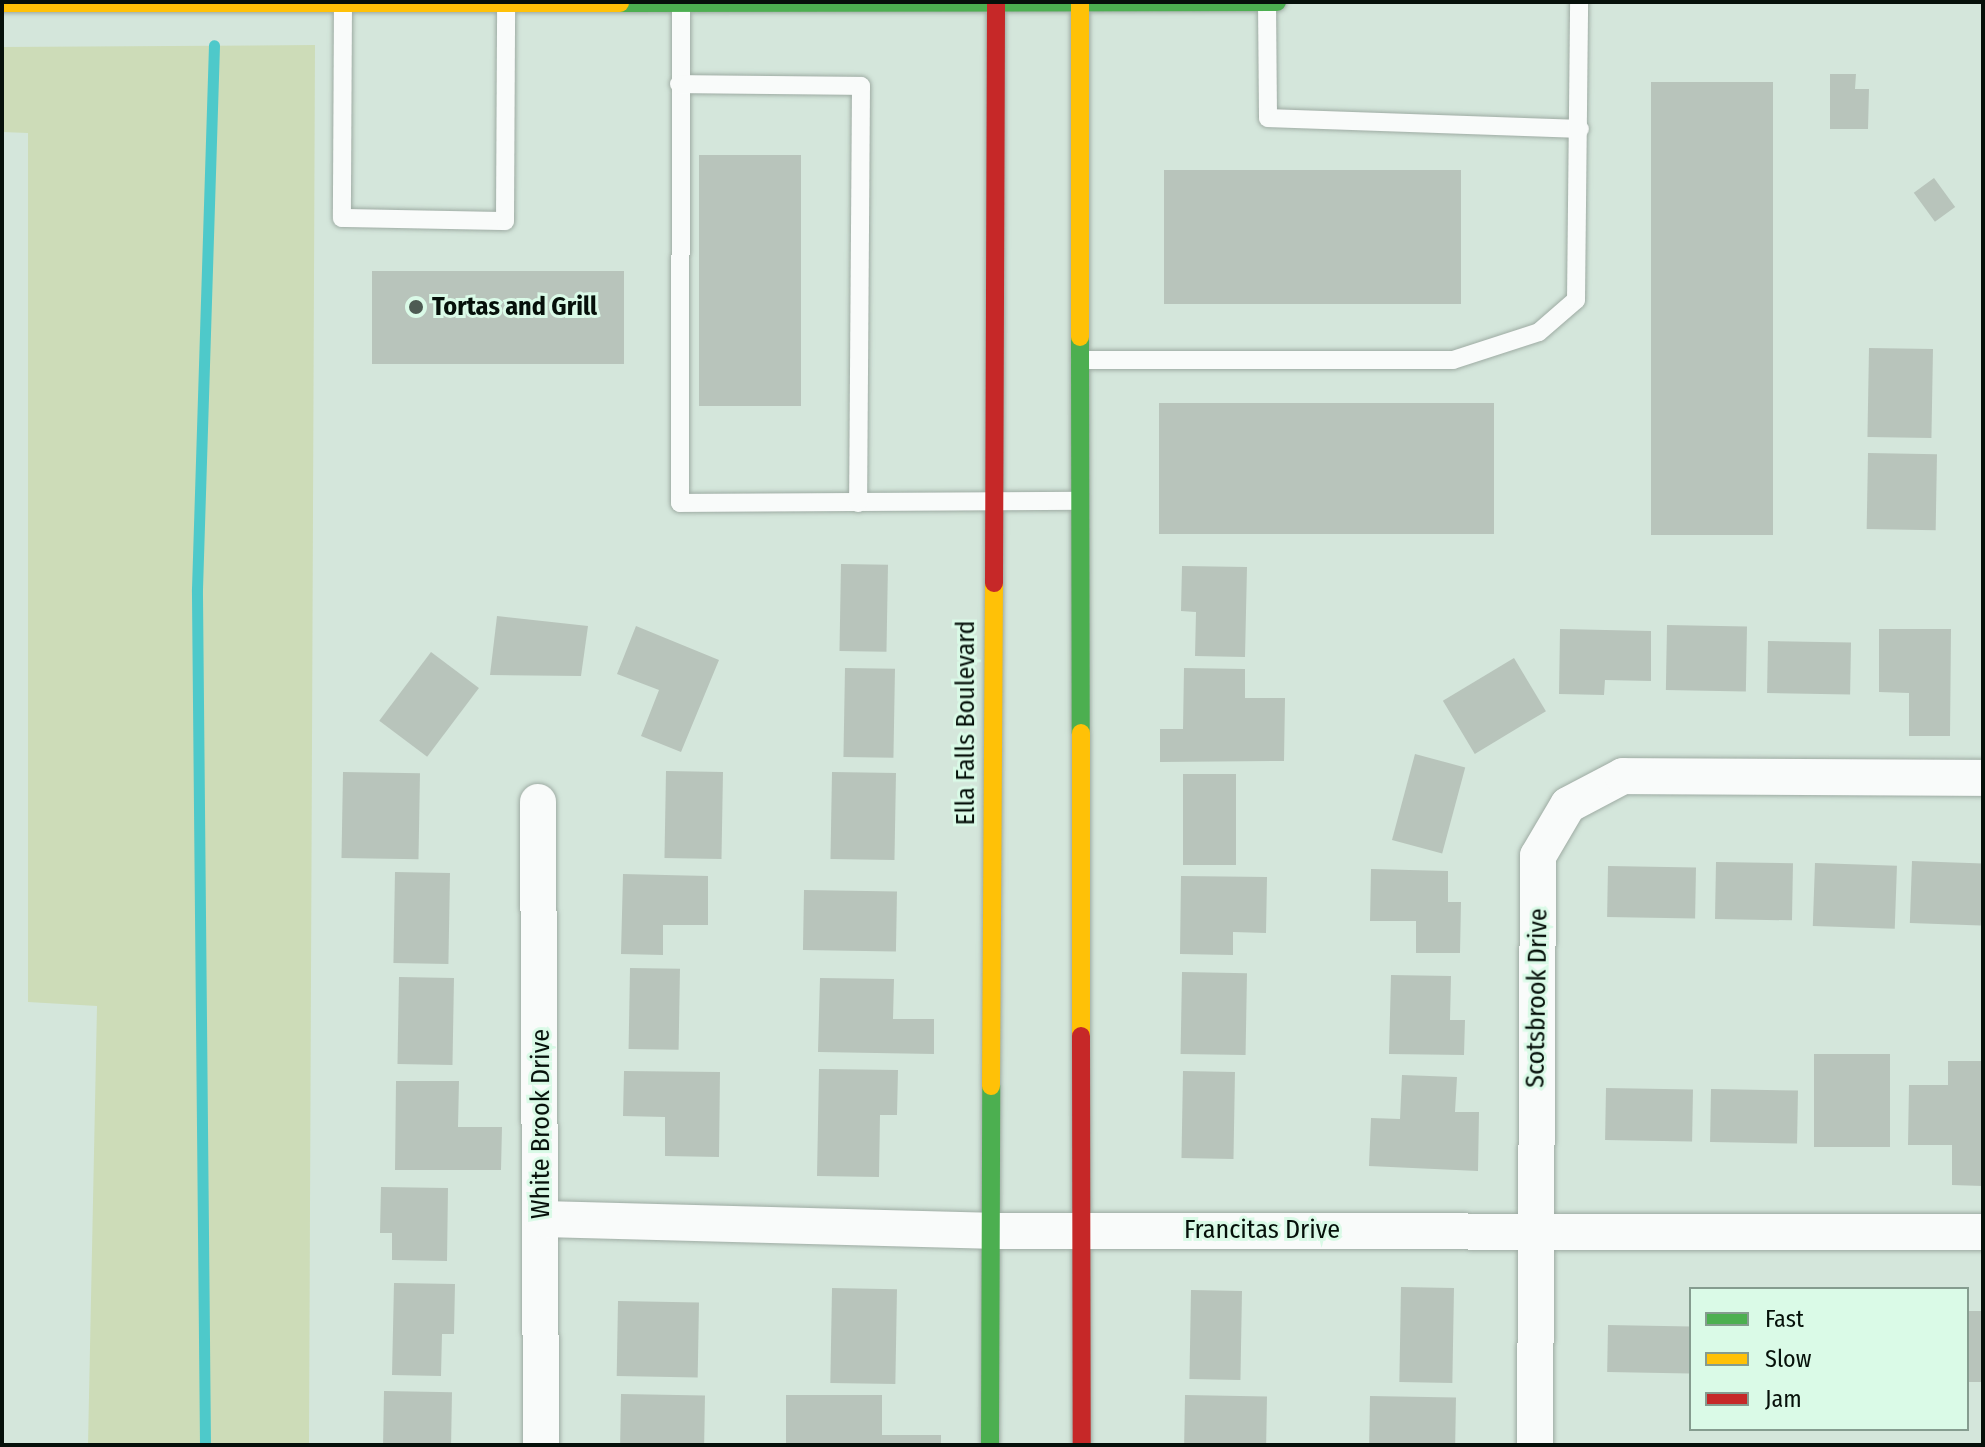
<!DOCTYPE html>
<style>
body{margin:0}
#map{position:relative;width:1985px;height:1447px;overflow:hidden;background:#d4e6db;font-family:"Fira Sans Condensed",sans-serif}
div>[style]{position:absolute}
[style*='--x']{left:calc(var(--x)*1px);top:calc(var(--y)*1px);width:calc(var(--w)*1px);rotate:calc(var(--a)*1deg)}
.green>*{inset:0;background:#cddcb8}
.stream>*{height:11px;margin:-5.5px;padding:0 5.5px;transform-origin:5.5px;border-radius:5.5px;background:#4ec9ca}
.building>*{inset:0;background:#b8c4bb;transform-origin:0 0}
.roads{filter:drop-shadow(0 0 2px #9eaba3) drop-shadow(0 0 2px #9eaba3)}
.lane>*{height:18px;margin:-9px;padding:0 9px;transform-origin:9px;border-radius:9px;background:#f9fbfa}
.street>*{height:36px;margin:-18px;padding:0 18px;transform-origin:18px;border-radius:18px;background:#f9fbfa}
.fast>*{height:18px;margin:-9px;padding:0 9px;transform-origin:9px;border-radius:9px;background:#4caf50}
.slow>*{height:18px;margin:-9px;padding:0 9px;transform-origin:9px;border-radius:9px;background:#ffc107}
.jam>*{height:18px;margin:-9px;padding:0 9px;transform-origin:9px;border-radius:9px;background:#c62828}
.dots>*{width:22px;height:22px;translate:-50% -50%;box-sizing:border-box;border:4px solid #dafae7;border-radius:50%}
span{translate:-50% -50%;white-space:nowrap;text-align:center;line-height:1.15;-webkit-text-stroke:6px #dafae7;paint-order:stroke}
.poi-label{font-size:26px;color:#06100a;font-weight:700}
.left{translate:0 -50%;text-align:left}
.street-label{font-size:26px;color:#06100a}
.frame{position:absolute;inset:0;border:4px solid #06100a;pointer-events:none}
.legend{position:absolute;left:1689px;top:1287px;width:280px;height:144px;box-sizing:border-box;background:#dafae7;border:2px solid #859c8f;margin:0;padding:10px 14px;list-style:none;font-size:24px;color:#06100a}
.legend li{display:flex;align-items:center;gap:16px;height:40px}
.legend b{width:40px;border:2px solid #859c8f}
</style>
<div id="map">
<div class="green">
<i style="clip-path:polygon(315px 45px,309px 1445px,88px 1445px,97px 1006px,28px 1002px,28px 133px,2px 132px,2px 47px)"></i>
</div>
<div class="stream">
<i style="--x:205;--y:1445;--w:856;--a:-90.54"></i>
<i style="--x:197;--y:589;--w:544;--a:-88.21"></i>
</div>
<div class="building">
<i style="clip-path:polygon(1830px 74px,1856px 74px,1855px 89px,1869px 89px,1868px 129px,1830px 129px)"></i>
<i style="left:1651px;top:82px;width:122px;height:453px"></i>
<i style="left:699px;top:155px;width:102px;height:251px"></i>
<i style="left:1164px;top:170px;width:297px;height:134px"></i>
<i style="left:1934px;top:178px;width:36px;height:25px;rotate:54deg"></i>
<i style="left:372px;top:271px;width:252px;height:93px"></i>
<i style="left:1869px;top:348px;width:64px;height:89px;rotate:1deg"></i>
<i style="left:1159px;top:403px;width:335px;height:131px"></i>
<i style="left:1868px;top:453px;width:69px;height:76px;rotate:1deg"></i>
<i style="left:841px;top:564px;width:47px;height:87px;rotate:1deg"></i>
<i style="clip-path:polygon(1182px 566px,1247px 567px,1245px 657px,1195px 656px,1196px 612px,1181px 611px)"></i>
<i style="clip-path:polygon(497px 616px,588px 626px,581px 676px,490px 675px)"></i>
<i style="left:1667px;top:625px;width:80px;height:65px;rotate:1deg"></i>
<i style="clip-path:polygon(636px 626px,719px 660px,681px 752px,641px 736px,659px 690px,617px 674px)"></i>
<i style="clip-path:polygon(1560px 629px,1651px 631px,1651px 681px,1605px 680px,1604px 695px,1559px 694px)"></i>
<i style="clip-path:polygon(1879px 629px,1951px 629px,1950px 736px,1909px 736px,1909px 693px,1879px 692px)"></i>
<i style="left:1768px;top:641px;width:83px;height:52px;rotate:1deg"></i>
<i style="left:431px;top:652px;width:60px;height:86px;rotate:37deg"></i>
<i style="left:1514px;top:658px;width:62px;height:83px;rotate:59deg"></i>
<i style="left:845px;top:668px;width:50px;height:89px;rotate:1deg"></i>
<i style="clip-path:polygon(1184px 668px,1245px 669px,1245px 698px,1285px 698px,1284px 761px,1160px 762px,1160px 729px,1183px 729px)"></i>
<i style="left:1415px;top:754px;width:52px;height:89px;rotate:15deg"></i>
<i style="left:666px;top:771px;width:57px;height:87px;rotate:1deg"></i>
<i style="left:343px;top:772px;width:77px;height:86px;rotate:1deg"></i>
<i style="left:832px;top:772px;width:64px;height:87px;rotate:1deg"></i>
<i style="left:1183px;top:774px;width:53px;height:91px"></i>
<i style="left:1912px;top:861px;width:71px;height:62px;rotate:2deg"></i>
<i style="left:1716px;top:862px;width:77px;height:57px;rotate:1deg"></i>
<i style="left:1815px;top:863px;width:82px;height:63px;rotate:2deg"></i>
<i style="left:1608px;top:866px;width:88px;height:51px;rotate:1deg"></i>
<i style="clip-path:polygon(1371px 869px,1448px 871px,1448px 902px,1461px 902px,1460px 953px,1416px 953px,1416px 921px,1370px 921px)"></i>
<i style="left:395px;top:872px;width:55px;height:91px;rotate:1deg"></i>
<i style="clip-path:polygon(623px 874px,708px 876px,708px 925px,663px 925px,663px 955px,621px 954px)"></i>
<i style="clip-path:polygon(1181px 876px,1267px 877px,1266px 933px,1233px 932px,1233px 955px,1180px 954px)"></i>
<i style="left:804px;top:890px;width:93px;height:60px;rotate:1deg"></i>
<i style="left:630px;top:968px;width:50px;height:81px;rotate:1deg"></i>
<i style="left:1182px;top:972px;width:65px;height:82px;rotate:1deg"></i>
<i style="clip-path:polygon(1391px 975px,1451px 976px,1450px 1020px,1465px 1020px,1464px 1055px,1389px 1054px)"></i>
<i style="left:399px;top:977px;width:55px;height:87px;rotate:1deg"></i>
<i style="clip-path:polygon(820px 978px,894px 979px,893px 1019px,934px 1019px,934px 1054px,818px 1052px)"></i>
<i style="left:1814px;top:1054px;width:76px;height:93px"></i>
<i style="clip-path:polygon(1948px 1061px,1983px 1061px,1983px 1186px,1952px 1185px,1952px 1145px,1908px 1145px,1909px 1085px,1948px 1085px)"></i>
<i style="clip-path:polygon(819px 1069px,898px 1070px,897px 1115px,880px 1115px,879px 1177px,817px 1176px)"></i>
<i style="clip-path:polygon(624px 1071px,720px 1072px,719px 1157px,665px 1156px,665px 1117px,623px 1116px)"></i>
<i style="left:1183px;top:1071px;width:52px;height:87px;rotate:1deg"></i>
<i style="clip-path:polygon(1402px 1075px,1457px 1077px,1455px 1112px,1479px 1112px,1478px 1171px,1369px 1166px,1371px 1118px,1400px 1119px)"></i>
<i style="clip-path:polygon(396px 1081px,459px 1081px,458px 1127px,502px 1127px,501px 1170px,395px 1170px)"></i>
<i style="left:1606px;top:1088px;width:87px;height:52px;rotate:1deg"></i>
<i style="left:1711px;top:1089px;width:87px;height:53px;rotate:1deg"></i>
<i style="clip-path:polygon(381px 1187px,448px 1188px,447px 1261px,392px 1260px,392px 1233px,380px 1233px)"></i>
<i style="clip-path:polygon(394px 1283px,455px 1284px,454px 1334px,442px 1334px,441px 1376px,392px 1375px)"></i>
<i style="left:1401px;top:1287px;width:53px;height:95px;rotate:1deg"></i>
<i style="left:832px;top:1288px;width:65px;height:95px;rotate:1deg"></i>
<i style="left:1191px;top:1290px;width:51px;height:89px;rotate:1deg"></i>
<i style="left:618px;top:1301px;width:81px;height:75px;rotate:1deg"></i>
<i style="left:1967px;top:1311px;width:16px;height:71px"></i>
<i style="left:1608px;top:1325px;width:83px;height:47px;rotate:1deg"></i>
<i style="left:384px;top:1391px;width:68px;height:54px;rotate:1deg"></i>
<i style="left:621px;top:1394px;width:84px;height:51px;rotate:1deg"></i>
<i style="clip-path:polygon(786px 1395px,882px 1395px,882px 1435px,941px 1435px,941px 1445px,786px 1444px)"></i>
<i style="left:1185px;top:1395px;width:82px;height:50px;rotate:1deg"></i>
<i style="left:1370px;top:1396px;width:86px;height:49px;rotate:1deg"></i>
</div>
<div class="roads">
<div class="lane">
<i style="--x:1267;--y:2;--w:116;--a:89.5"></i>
<i style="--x:1268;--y:118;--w:312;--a:2"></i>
<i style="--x:343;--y:3;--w:215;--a:90.3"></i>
<i style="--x:342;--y:218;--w:163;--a:1.1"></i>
<i style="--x:505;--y:221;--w:218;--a:-89.7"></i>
<i style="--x:681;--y:3;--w:500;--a:90.11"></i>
<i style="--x:680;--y:503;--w:400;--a:-0.3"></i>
<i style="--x:679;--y:84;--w:182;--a:0.6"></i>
<i style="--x:861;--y:86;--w:417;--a:90.4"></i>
<i style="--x:1080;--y:360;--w:373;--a:0"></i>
<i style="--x:1453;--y:360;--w:90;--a:-18"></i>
<i style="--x:1539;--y:332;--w:49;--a:-40.9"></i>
<i style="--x:1576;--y:300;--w:298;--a:-89.4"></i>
</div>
<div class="street">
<i style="--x:538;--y:802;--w:643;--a:89.73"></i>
<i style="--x:542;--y:1219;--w:448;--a:1.5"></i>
<i style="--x:990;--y:1231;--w:993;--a:0.06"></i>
<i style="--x:1535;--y:1445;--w:589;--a:-89.71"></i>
<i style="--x:1538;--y:856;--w:59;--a:-59.5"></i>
<i style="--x:1568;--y:805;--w:62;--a:-27.8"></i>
<i style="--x:1623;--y:776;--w:360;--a:0.3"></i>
</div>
<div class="fast">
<i style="--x:620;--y:3;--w:657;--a:-0.09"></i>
<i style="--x:1080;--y:337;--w:396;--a:89.9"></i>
<i style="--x:990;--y:1445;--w:359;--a:-89.8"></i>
</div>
<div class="slow">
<i style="--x:1080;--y:2;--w:335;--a:90"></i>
<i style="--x:2;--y:3;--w:618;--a:0"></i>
<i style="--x:1081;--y:733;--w:303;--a:90"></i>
<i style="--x:991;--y:1086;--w:503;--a:-89.66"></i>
</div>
<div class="jam">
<i style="--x:994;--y:583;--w:581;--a:-89.8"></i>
<i style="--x:1081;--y:1036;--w:409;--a:89.9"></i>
</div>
</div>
<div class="dots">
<i style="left:416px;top:307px;background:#4e5b53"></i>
</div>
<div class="poi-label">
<span class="left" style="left:432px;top:307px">Tortas and Grill</span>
</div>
<div class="street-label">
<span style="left:966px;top:723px;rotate:-90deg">Ella Falls Boulevard</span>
<span style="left:1537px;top:998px;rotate:-89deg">Scotsbrook Drive</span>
<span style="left:541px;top:1124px;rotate:-90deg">White Brook Drive</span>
<span style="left:1262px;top:1230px">Francitas Drive</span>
</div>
<div class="frame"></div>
<ul class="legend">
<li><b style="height:10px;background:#4caf50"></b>Fast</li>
<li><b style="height:10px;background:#ffc107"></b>Slow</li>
<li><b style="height:10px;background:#c62828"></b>Jam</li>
</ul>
</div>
